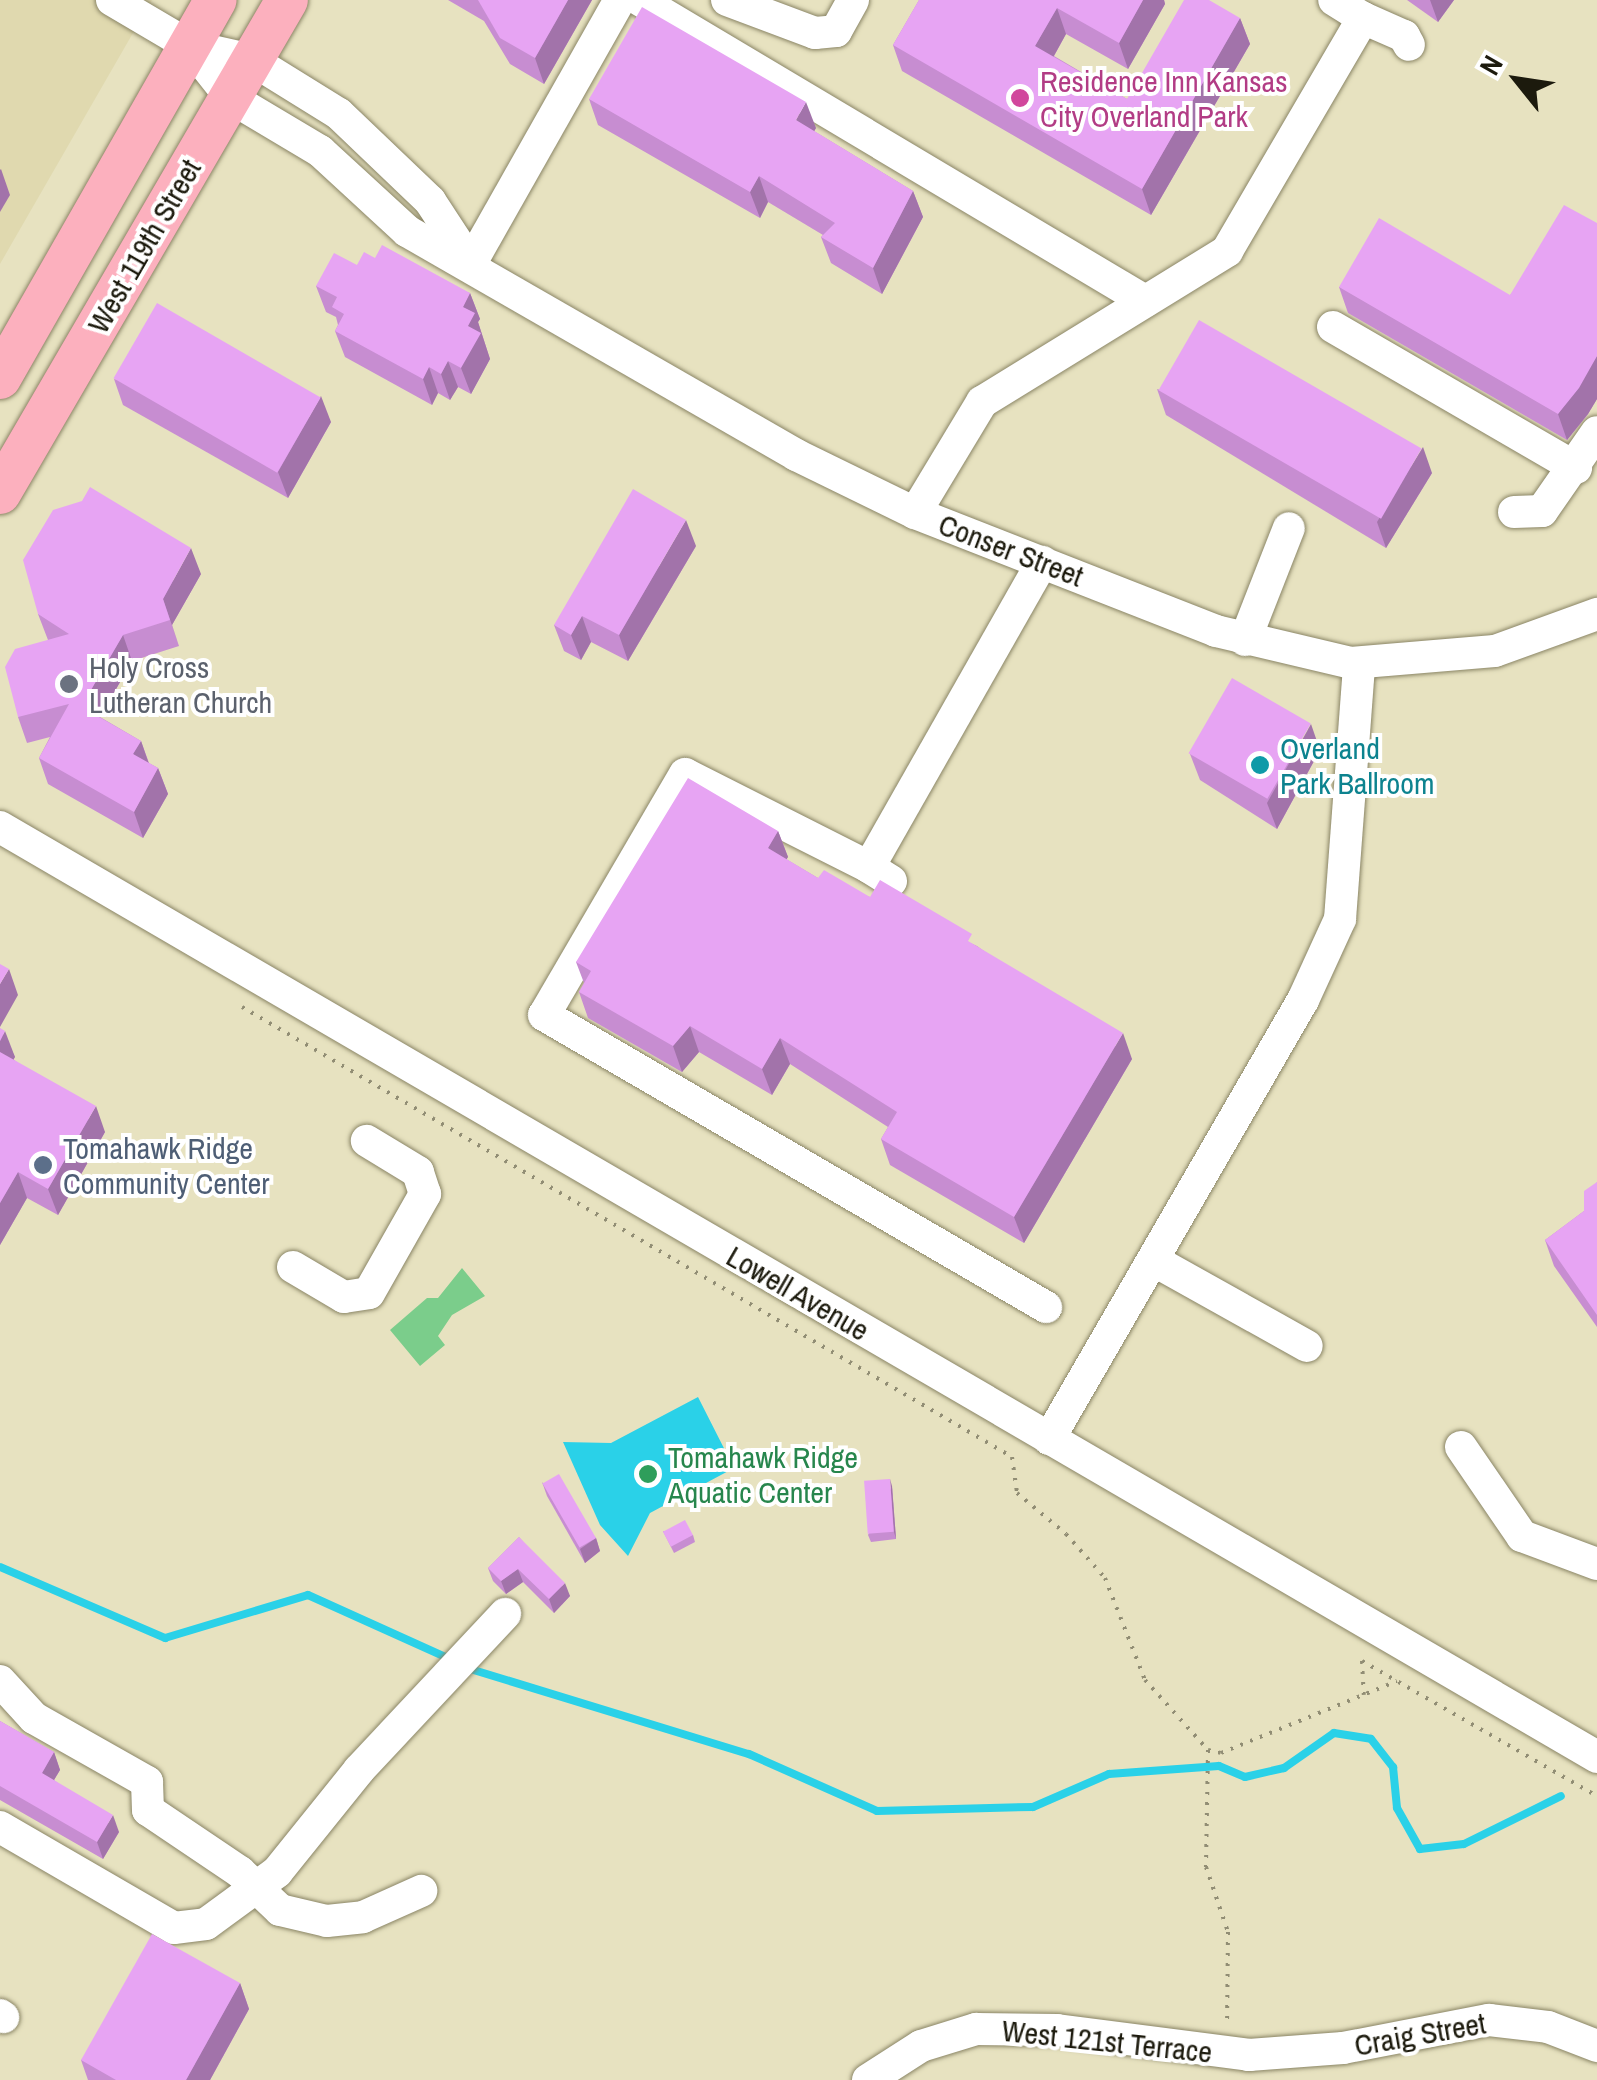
<!DOCTYPE html>
<style>
body{margin:0}
#map{position:relative;width:1597px;height:2080px;overflow:hidden;background:#e7e2c0;font-family:"Archivo Narrow",sans-serif}
div>[style]{position:absolute}
[style*='--x']{left:calc(var(--x)*1px);top:calc(var(--y)*1px);width:calc(var(--w)*1px);rotate:calc(var(--a)*1deg)}
.built>*{inset:0;background:#e0d9af}
.green>*{inset:0;background:#7bcd8b}
.water>*{inset:0;background:#2ad1e8}
.stream>*{height:8px;margin:-4px;padding:0 4px;transform-origin:4px;border-radius:4px;background:#2ad1e8}
.path>*{height:4px;margin-top:-2px;transform-origin:0;background:repeating-linear-gradient(90deg,#918d74 0 2.5px,transparent 0 10.5px)}
.roads{filter:drop-shadow(0 0 2px #8a8565) drop-shadow(0 0 2px #8a8565)}
.minor>*{height:32px;margin:-16px;padding:0 16px;transform-origin:16px;border-radius:16px;background:#fff}
.major>*{height:42px;margin:-21px;padding:0 21px;transform-origin:21px;border-radius:21px;background:#fcb0be}
.wall>*{inset:0;background:#c78dd1}
.shaded-wall>*{inset:0;background:#a273aa}
.building>*{inset:0;background:#e7a4f3;transform-origin:0 0}
.dots>*{width:28px;height:28px;translate:-50% -50%;box-sizing:border-box;border:5px solid #fff;border-radius:50%}
span{translate:-50% -50%;white-space:nowrap;text-align:center;line-height:1.15;-webkit-text-stroke:8px #fff;paint-order:stroke}
.hotel-label{font-size:30px;color:#b23c85}
.left{translate:0 -50%;text-align:left}
.street-label{font-size:30px;color:#1c1a0d}
.worship-label{font-size:30px;color:#5b616d}
.culture-label{font-size:30px;color:#0d838f}
.service-label{font-size:30px;color:#4e5e75}
.leisure-label{font-size:30px;color:#27864d}
.north{position:absolute;left:1467px;top:30px;width:100px;height:100px;-webkit-text-stroke:8px #fff;paint-order:stroke;rotate:300deg;font-size:28px;font-weight:700;line-height:40px;text-align:center;color:#1c1a0d}
.north::after{content:'';display:block;margin:auto;width:35px;height:45px;background:#1c1a0d;clip-path:polygon(50% 0,100% 100%,50% 72%,0 100%)}
</style>
<div id="map">
<div class="built">
<i style="clip-path:polygon(0 0,152px 0,0 264px)"></i>
</div>
<div class="green">
<i style="clip-path:polygon(462px 1268px,485px 1296px,452px 1315px,438px 1336px,445px 1345px,420px 1366px,390px 1330px,427px 1298px,438px 1298px)"></i>
</div>
<div class="water">
<i style="clip-path:polygon(698px 1397px,734px 1468px,650px 1513px,628px 1556px,600px 1525px,563px 1442px,611px 1443px)"></i>
</div>
<div class="stream">
<i style="--x:0;--y:1567;--w:180;--a:23.3"></i>
<i style="--x:165;--y:1638;--w:149;--a:-16.7"></i>
<i style="--x:308;--y:1595;--w:156;--a:24.3"></i>
<i style="--x:467;--y:1668;--w:295;--a:17"></i>
<i style="--x:749;--y:1754;--w:140;--a:24"></i>
<i style="--x:877;--y:1811;--w:156;--a:-1.5"></i>
<i style="--x:1033;--y:1807;--w:83;--a:-23.5"></i>
<i style="--x:1109;--y:1774;--w:110;--a:-4.2"></i>
<i style="--x:1219;--y:1766;--w:28;--a:23"></i>
<i style="--x:1245;--y:1777;--w:40;--a:-13"></i>
<i style="--x:1284;--y:1768;--w:61;--a:-35"></i>
<i style="--x:1334;--y:1733;--w:37;--a:9"></i>
<i style="--x:1371;--y:1739;--w:36;--a:52"></i>
<i style="--x:1393;--y:1767;--w:41;--a:84.4"></i>
<i style="--x:1397;--y:1808;--w:47;--a:60.7"></i>
<i style="--x:1420;--y:1849;--w:44;--a:-6.5"></i>
<i style="--x:1464;--y:1844;--w:108;--a:-26.3"></i>
</div>
<div class="path">
<i style="--x:242;--y:1007;--w:892;--a:30.3"></i>
<i style="--x:1012;--y:1457;--w:36;--a:82"></i>
<i style="--x:1017;--y:1493;--w:64;--a:39.9"></i>
<i style="--x:1066;--y:1534;--w:59;--a:48.4"></i>
<i style="--x:1105;--y:1578;--w:110;--a:68.6"></i>
<i style="--x:1145;--y:1680;--w:94;--a:48"></i>
<i style="--x:1208;--y:1750;--w:13;--a:13"></i>
<i style="--x:1221;--y:1753;--w:190;--a:-22.2"></i>
<i style="--x:1362;--y:1661;--w:271;--a:29.9"></i>
<i style="--x:1362;--y:1661;--w:34;--a:87"></i>
<i style="--x:1208;--y:1750;--w:117;--a:91"></i>
<i style="--x:1206;--y:1867;--w:69;--a:71.3"></i>
<i style="--x:1228;--y:1932;--w:93;--a:90.6"></i>
</div>
<div class="roads">
<div class="minor">
<i style="--x:112;--y:0;--w:91;--a:30.5"></i>
<i style="--x:190;--y:46;--w:64;--a:12.7"></i>
<i style="--x:252;--y:60;--w:102;--a:31.8"></i>
<i style="--x:339;--y:114;--w:126;--a:43.7"></i>
<i style="--x:430;--y:201;--w:69;--a:56.8"></i>
<i style="--x:640;--y:0;--w:588;--a:30.8"></i>
<i style="--x:727;--y:0;--w:94;--a:20.6"></i>
<i style="--x:815;--y:33;--w:21;--a:-5"></i>
<i style="--x:836;--y:31;--w:35;--a:-61"></i>
<i style="--x:1363;--y:18;--w:45;--a:23.7"></i>
<i style="--x:1404;--y:36;--w:10;--a:61"></i>
<i style="--x:190;--y:46;--w:66;--a:51.7"></i>
<i style="--x:231;--y:98;--w:104;--a:30.8"></i>
<i style="--x:320;--y:151;--w:118;--a:42.6"></i>
<i style="--x:407;--y:231;--w:449;--a:29.9"></i>
<i style="--x:796;--y:455;--w:132;--a:26"></i>
<i style="--x:915;--y:513;--w:323;--a:21.4"></i>
<i style="--x:1216;--y:631;--w:139;--a:13.3"></i>
<i style="--x:1351;--y:663;--w:144;--a:-4.8"></i>
<i style="--x:1495;--y:651;--w:109;--a:-19.9"></i>
<i style="--x:471;--y:263;--w:302;--a:-60.5"></i>
<i style="--x:1333;--y:327;--w:281;--a:30.1"></i>
<i style="--x:1514;--y:512;--w:28;--a:-2"></i>
<i style="--x:1542;--y:511;--w:96;--a:-55.2"></i>
<i style="--x:915;--y:513;--w:130;--a:-58.9"></i>
<i style="--x:982;--y:402;--w:288;--a:-31.6"></i>
<i style="--x:1227;--y:251;--w:270;--a:-59.7"></i>
<i style="--x:1363;--y:18;--w:34;--a:-148"></i>
<i style="--x:1245;--y:640;--w:120;--a:-68.6"></i>
<i style="--x:0;--y:827;--w:1848;--a:30.21"></i>
<i style="--x:869;--y:867;--w:206;--a:-153.2"></i>
<i style="--x:685;--y:774;--w:279;--a:120.3"></i>
<i style="--x:544;--y:1015;--w:581;--a:30.19"></i>
<i style="--x:891;--y:881;--w:26;--a:-148"></i>
<i style="--x:869;--y:867;--w:351;--a:-60.4"></i>
<i style="--x:1153;--y:1260;--w:176;--a:29.2"></i>
<i style="--x:293;--y:1267;--w:59;--a:30.5"></i>
<i style="--x:344;--y:1297;--w:25;--a:-9"></i>
<i style="--x:369;--y:1293;--w:114;--a:-60.5"></i>
<i style="--x:425;--y:1194;--w:23;--a:-108"></i>
<i style="--x:418;--y:1172;--w:60;--a:-148.7"></i>
<i style="--x:1049;--y:1439;--w:507;--a:-59.95"></i>
<i style="--x:1303;--y:1000;--w:89;--a:-65.4"></i>
<i style="--x:1340;--y:919;--w:256;--a:-85.7"></i>
<i style="--x:1461;--y:1447;--w:108;--a:55.6"></i>
<i style="--x:1522;--y:1536;--w:80;--a:20.5"></i>
<i style="--x:0;--y:1681;--w:50;--a:47.4"></i>
<i style="--x:34;--y:1718;--w:130;--a:29.5"></i>
<i style="--x:147;--y:1782;--w:28;--a:88"></i>
<i style="--x:148;--y:1810;--w:111;--a:34"></i>
<i style="--x:240;--y:1872;--w:55;--a:43.5"></i>
<i style="--x:280;--y:1910;--w:48;--a:13.2"></i>
<i style="--x:327;--y:1921;--w:36;--a:-6"></i>
<i style="--x:363;--y:1917;--w:64;--a:-24.1"></i>
<i style="--x:0;--y:1827;--w:201;--a:30.1"></i>
<i style="--x:174;--y:1928;--w:32;--a:-7"></i>
<i style="--x:206;--y:1924;--w:88;--a:-36.2"></i>
<i style="--x:277;--y:1872;--w:131;--a:-51.2"></i>
<i style="--x:359;--y:1770;--w:214;--a:-46.9"></i>
<i style="--x:0;--y:2015;--w:4;--a:34"></i>
<i style="--x:868;--y:2080;--w:63;--a:-32.7"></i>
<i style="--x:921;--y:2046;--w:58;--a:-17.2"></i>
<i style="--x:976;--y:2029;--w:81;--a:0.7"></i>
<i style="--x:1057;--y:2030;--w:194;--a:7.4"></i>
<i style="--x:1249;--y:2055;--w:94;--a:-4.3"></i>
<i style="--x:1343;--y:2048;--w:149;--a:-10.9"></i>
<i style="--x:1489;--y:2020;--w:59;--a:6.8"></i>
<i style="--x:1548;--y:2027;--w:53;--a:21.2"></i>
</div>
<div class="major">
<i style="--x:0;--y:378;--w:435;--a:-60.3"></i>
<i style="--x:0;--y:493;--w:570;--a:-59.79"></i>
</div>
</div>
<div class="wall">
<i style="clip-path:polygon(448px 0,592px 0,544px 84px,510px 64px,484px 21px)"></i>
<i style="clip-path:polygon(919px 0,1164px 0,1165px 4px,1128px 69px,1066px 34px,1054px 56px,1127px 99px,1240px 18px,1250px 44px,1151px 215px,902px 71px,893px 45px)"></i>
<i style="clip-path:polygon(1407px 0,1454px 0,1438px 22px)"></i>
<i style="clip-path:polygon(589px 99px,816px 128px,814px 131px,913px 191px,923px 217px,882px 294px,831px 263px,821px 237px,823px 235px,768px 202px,760px 218px,598px 125px)"></i>
<i style="clip-path:polygon(1597px 223px,1597px 399px,1588px 414px,1567px 440px,1348px 313px,1339px 287px,1510px 295px)"></i>
<i style="clip-path:polygon(375px 258px,470px 293px,480px 319px,478px 322px,490px 359px,471px 394px,458px 387px,450px 400px,438px 393px,432px 405px,345px 357px,335px 331px,338px 325px,336px 317px,326px 312px,316px 286px,357px 265px)"></i>
<i style="clip-path:polygon(114px 379px,331px 422px,288px 498px,123px 405px)"></i>
<i style="clip-path:polygon(1157px 389px,1432px 473px,1386px 548px,1166px 415px)"></i>
<i style="clip-path:polygon(696px 546px,628px 661px,591px 642px,581px 660px,564px 651px,554px 625px)"></i>
<i style="clip-path:polygon(201px 574px,172px 625px,179px 646px,132px 661px,100px 717px,141px 741px,149px 763px,158px 768px,168px 794px,143px 838px,48px 784px,39px 758px,50px 737px,27px 743px,18px 717px,48px 640px,38px 614px)"></i>
<i style="clip-path:polygon(1320px 750px,1277px 829px,1200px 780px,1190px 754px)"></i>
<i style="clip-path:polygon(778px 831px,788px 857px,786px 859px,818px 878px,870px 897px,977px 946px,1132px 1059px,1024px 1243px,890px 1165px,881px 1139px,888px 1127px,790px 1064px,772px 1095px,699px 1052px,682px 1072px,588px 1018px,579px 992px,584px 983px,576px 962px)"></i>
<i style="clip-path:polygon(0 1028px,15px 1057px,13px 1059px,105px 1132px,58px 1215px,27px 1198px,0 1245px)"></i>
<i style="clip-path:polygon(1597px 1182px,1597px 1327px,1554px 1266px,1545px 1240px,1584px 1211px)"></i>
<i style="clip-path:polygon(542px 1482px,596px 1538px,600px 1551px,585px 1563px,547px 1496px)"></i>
<i style="clip-path:polygon(892px 1486px,896px 1539px,871px 1542px,868px 1535px)"></i>
<i style="clip-path:polygon(663px 1531px,693px 1535px,695px 1542px,674px 1553px)"></i>
<i style="clip-path:polygon(519px 1537px,570px 1596px,554px 1613px,523px 1582px,506px 1594px,493px 1581px,488px 1568px)"></i>
<i style="clip-path:polygon(0 1721px,54px 1752px,60px 1770px,54px 1780px,119px 1832px,103px 1859px,0 1800px)"></i>
<i style="clip-path:polygon(240px 1983px,249px 2009px,210px 2080px,88px 2080px,81px 2060px)"></i>
</div>
<div class="shaded-wall">
<i style="clip-path:polygon(568px 0,592px 0,544px 84px,535px 58px)"></i>
<i style="clip-path:polygon(1143px 0,1164px 0,1165px 4px,1128px 69px,1119px 43px)"></i>
<i style="clip-path:polygon(1430px 0,1454px 0,1438px 22px)"></i>
<i style="clip-path:polygon(1057px 8px,1066px 34px,1045px 72px,1035px 46px)"></i>
<i style="clip-path:polygon(1240px 18px,1250px 44px,1151px 215px,1142px 189px)"></i>
<i style="clip-path:polygon(806px 102px,816px 128px,806px 146px,796px 120px)"></i>
<i style="clip-path:polygon(1px 169px,10px 195px,0 212px,0 170px)"></i>
<i style="clip-path:polygon(759px 176px,768px 202px,760px 218px,750px 192px)"></i>
<i style="clip-path:polygon(913px 191px,923px 217px,882px 294px,873px 268px)"></i>
<i style="clip-path:polygon(470px 293px,480px 319px,478px 322px,490px 359px,471px 394px,461px 368px,463px 307px)"></i>
<i style="clip-path:polygon(1597px 356px,1597px 399px,1588px 414px,1567px 440px,1558px 414px)"></i>
<i style="clip-path:polygon(448px 361px,458px 387px,450px 400px,441px 374px)"></i>
<i style="clip-path:polygon(429px 367px,438px 393px,432px 405px,423px 379px)"></i>
<i style="clip-path:polygon(321px 396px,331px 422px,288px 498px,278px 472px)"></i>
<i style="clip-path:polygon(1423px 447px,1432px 473px,1386px 548px,1377px 522px)"></i>
<i style="clip-path:polygon(686px 520px,696px 546px,628px 661px,619px 635px)"></i>
<i style="clip-path:polygon(191px 548px,201px 574px,172px 625px,179px 646px,163px 599px)"></i>
<i style="clip-path:polygon(582px 616px,591px 642px,581px 660px,571px 635px)"></i>
<i style="clip-path:polygon(123px 635px,132px 661px,98px 721px,103px 740px,88px 695px)"></i>
<i style="clip-path:polygon(1311px 724px,1320px 750px,1277px 829px,1267px 803px)"></i>
<i style="clip-path:polygon(141px 741px,150px 767px,133px 754px)"></i>
<i style="clip-path:polygon(158px 768px,168px 794px,143px 838px,134px 812px)"></i>
<i style="clip-path:polygon(778px 831px,788px 857px,777px 874px,768px 848px)"></i>
<i style="clip-path:polygon(9px 969px,18px 995px,0 1027px,0 984px)"></i>
<i style="clip-path:polygon(690px 1026px,699px 1052px,682px 1072px,673px 1046px)"></i>
<i style="clip-path:polygon(5px 1031px,15px 1057px,5px 1075px,0 1062px,0 1041px)"></i>
<i style="clip-path:polygon(1123px 1033px,1132px 1059px,1024px 1243px,1014px 1217px)"></i>
<i style="clip-path:polygon(780px 1038px,790px 1064px,772px 1095px,762px 1069px)"></i>
<i style="clip-path:polygon(96px 1106px,105px 1132px,58px 1215px,48px 1189px)"></i>
<i style="clip-path:polygon(18px 1172px,27px 1198px,0 1245px,0 1203px)"></i>
<i style="clip-path:polygon(890px 1479px,892px 1486px,896px 1539px,894px 1532px)"></i>
<i style="clip-path:polygon(596px 1538px,600px 1551px,585px 1563px,580px 1549px)"></i>
<i style="clip-path:polygon(518px 1569px,523px 1582px,506px 1594px,501px 1581px)"></i>
<i style="clip-path:polygon(565px 1583px,570px 1596px,554px 1613px,549px 1599px)"></i>
<i style="clip-path:polygon(54px 1752px,60px 1770px,48px 1790px,42px 1773px)"></i>
<i style="clip-path:polygon(113px 1815px,119px 1832px,103px 1859px,97px 1842px)"></i>
<i style="clip-path:polygon(240px 1983px,249px 2009px,210px 2080px,186px 2080px)"></i>
</div>
<div class="building">
<i style="clip-path:polygon(478px 0,568px 0,535px 58px,500px 38px)"></i>
<i style="clip-path:polygon(919px 0,1143px 0,1119px 43px,1057px 8px,1035px 46px,1127px 99px,1184px 0,1209px 0,1240px 18px,1142px 189px,893px 45px)"></i>
<i style="clip-path:polygon(642px 7px,806px 102px,796px 120px,913px 191px,873px 268px,821px 237px,835px 223px,759px 176px,750px 192px,589px 99px)"></i>
<i style="clip-path:polygon(1564px 205px,1597px 223px,1597px 356px,1579px 388px,1558px 414px,1339px 287px,1379px 218px,1510px 295px)"></i>
<i style="clip-path:polygon(382px 245px,470px 293px,463px 307px,475px 313px,468px 326px,481px 333px,461px 368px,448px 361px,441px 374px,429px 367px,423px 379px,335px 331px,344px 314px,332px 307px,337px 297px,316px 286px,334px 253px,357px 265px,364px 252px,375px 258px)"></i>
<i style="left:157px;top:303px;width:189px;height:87px;rotate:30deg"></i>
<i style="left:1199px;top:320px;width:257px;height:81px;rotate:30deg"></i>
<i style="clip-path:polygon(90px 487px,191px 548px,163px 599px,170px 620px,123px 635px,88px 695px,94px 714px,141px 741px,133px 754px,158px 768px,134px 812px,39px 758px,69px 704px,18px 717px,5px 667px,15px 649px,69px 634px,38px 614px,23px 560px,53px 510px,82px 501px)"></i>
<i style="clip-path:polygon(633px 489px,686px 520px,619px 635px,582px 616px,571px 635px,554px 625px)"></i>
<i style="left:1232px;top:678px;width:91px;height:87px;rotate:30deg"></i>
<i style="clip-path:polygon(688px 778px,778px 831px,768px 848px,818px 878px,824px 870px,870px 897px,880px 880px,972px 934px,968px 941px,1123px 1033px,1014px 1217px,881px 1139px,897px 1112px,780px 1038px,762px 1069px,690px 1026px,673px 1046px,579px 992px,591px 971px,576px 962px)"></i>
<i style="clip-path:polygon(0 964px,9px 969px,0 984px)"></i>
<i style="clip-path:polygon(0 1028px,5px 1031px,0 1041px)"></i>
<i style="clip-path:polygon(0 1052px,96px 1106px,48px 1189px,18px 1172px,0 1203px)"></i>
<i style="clip-path:polygon(1597px 1182px,1597px 1315px,1545px 1240px,1584px 1211px,1584px 1191px)"></i>
<i style="left:559px;top:1474px;width:74px;height:19px;rotate:60deg"></i>
<i style="left:890px;top:1479px;width:53px;height:26px;rotate:86deg"></i>
<i style="left:685px;top:1520px;width:17px;height:25px;rotate:62deg"></i>
<i style="clip-path:polygon(519px 1537px,565px 1583px,549px 1599px,518px 1569px,501px 1581px,488px 1568px)"></i>
<i style="clip-path:polygon(0 1721px,54px 1752px,42px 1773px,113px 1815px,97px 1842px,0 1786px)"></i>
<i style="clip-path:polygon(152px 1934px,240px 1983px,186px 2080px,116px 2080px,81px 2060px)"></i>
</div>
<div class="dots">
<i style="left:1020px;top:98px;background:#d1479c"></i>
<i style="left:69px;top:684px;background:#6b7280"></i>
<i style="left:1260px;top:765px;background:#0f9aa8"></i>
<i style="left:43px;top:1165px;background:#5c6f8a"></i>
<i style="left:648px;top:1474px;background:#2e9e5b"></i>
</div>
<div class="hotel-label">
<span class="left" style="left:1040px;top:98px">Residence Inn Kansas<br>City Overland Park</span>
</div>
<div class="street-label">
<span style="left:144px;top:246px;rotate:-60deg">West 119th Street</span>
<span style="left:1011px;top:550px;rotate:21deg">Conser Street</span>
<span style="left:798px;top:1293px;rotate:30deg">Lowell Avenue</span>
<span style="left:1420px;top:2034px;rotate:-10deg">Craig Street</span>
<span style="left:1107px;top:2041px;rotate:6deg">West 121st Terrace</span>
</div>
<div class="worship-label">
<span class="left" style="left:89px;top:684px">Holy Cross<br>Lutheran Church</span>
</div>
<div class="culture-label">
<span class="left" style="left:1280px;top:765px">Overland<br>Park Ballroom</span>
</div>
<div class="service-label">
<span class="left" style="left:63px;top:1165px">Tomahawk Ridge<br>Community Center</span>
</div>
<div class="leisure-label">
<span class="left" style="left:668px;top:1474px">Tomahawk Ridge<br>Aquatic Center</span>
</div>
<div class="north">N</div>
</div>
